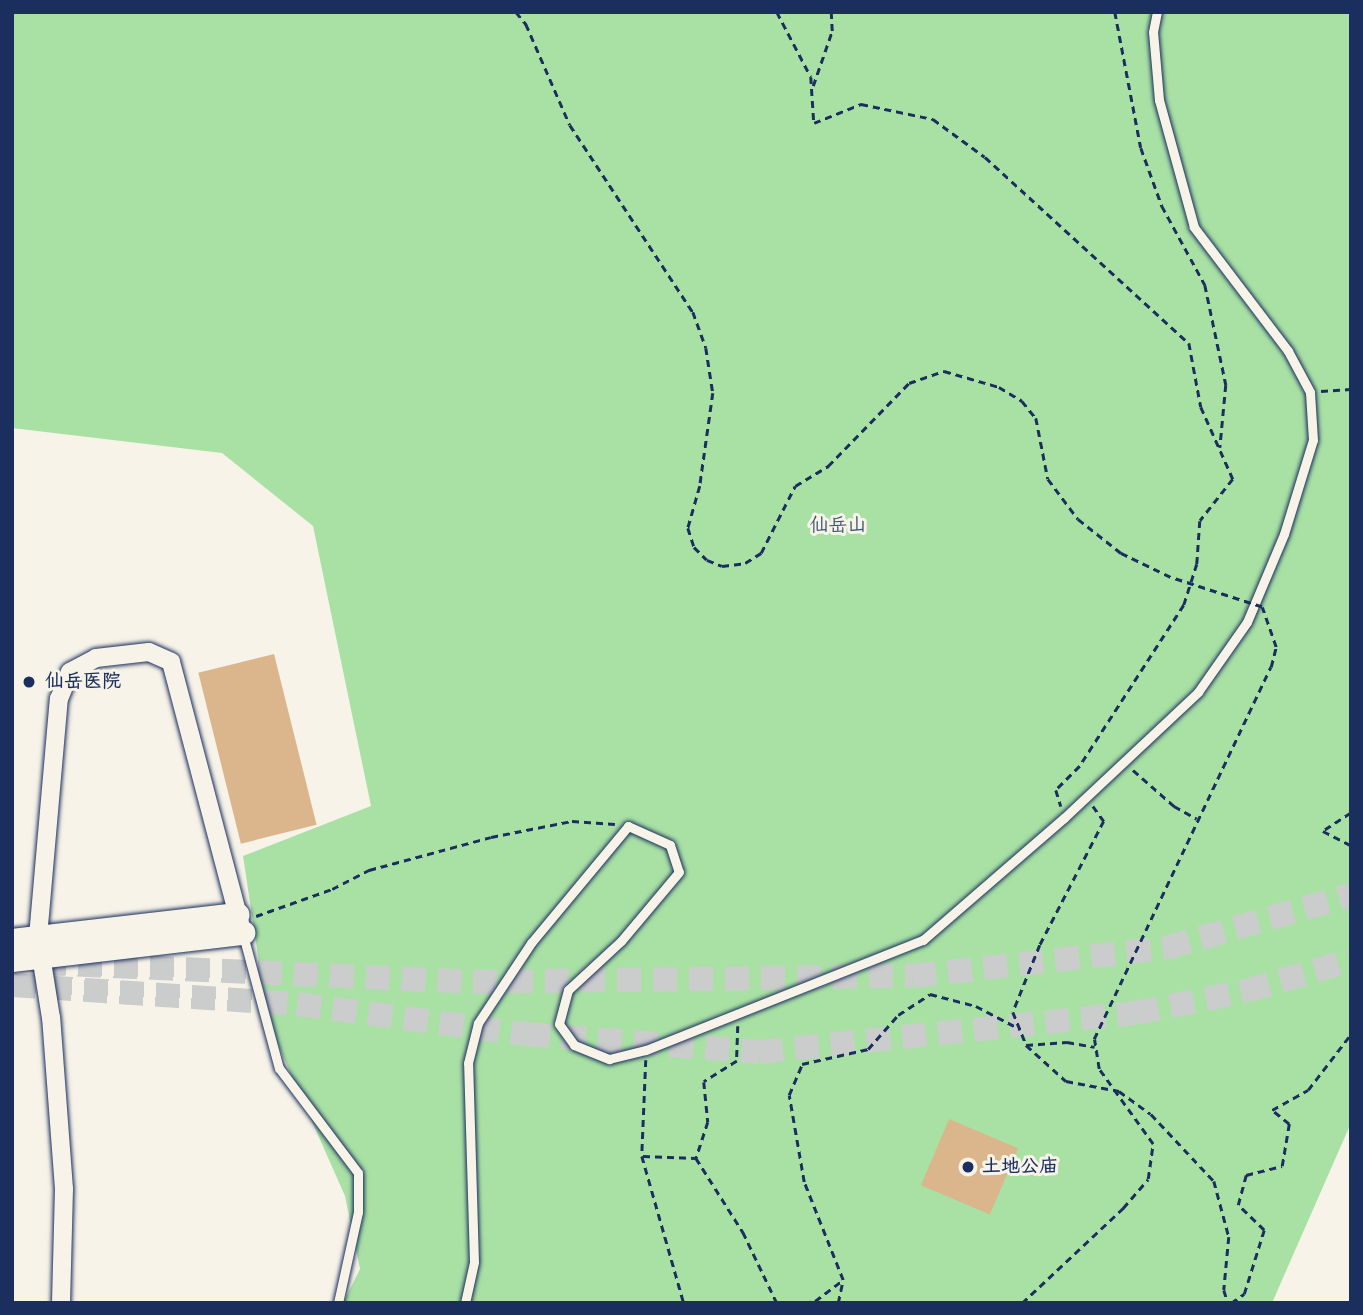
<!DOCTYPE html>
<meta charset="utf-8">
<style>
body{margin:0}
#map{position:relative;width:1363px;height:1315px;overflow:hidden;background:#f7f3e8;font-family:Pangolin,"LXGW WenKai TC",sans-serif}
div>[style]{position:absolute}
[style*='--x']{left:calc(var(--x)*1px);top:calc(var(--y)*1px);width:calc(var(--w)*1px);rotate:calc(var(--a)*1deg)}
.green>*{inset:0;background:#a9e1a5}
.building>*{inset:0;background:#dbb68c;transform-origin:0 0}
.secondary-tunnel>*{height:24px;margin-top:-12px;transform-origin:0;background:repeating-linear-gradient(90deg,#cbcccc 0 24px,transparent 0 36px)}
.path>*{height:2.5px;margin-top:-1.25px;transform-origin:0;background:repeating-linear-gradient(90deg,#1b2f5e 0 7px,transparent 0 12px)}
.roads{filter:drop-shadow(0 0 2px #1b2f5e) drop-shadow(0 0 2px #1b2f5e)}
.lane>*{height:9px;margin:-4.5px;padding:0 4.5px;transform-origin:4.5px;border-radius:4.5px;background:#f7f3e8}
.street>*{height:18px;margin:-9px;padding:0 9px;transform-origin:9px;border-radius:9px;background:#f7f3e8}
.secondary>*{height:24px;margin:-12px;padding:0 12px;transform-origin:12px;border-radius:12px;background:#f7f3e8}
.path-bridge>*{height:2.5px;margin-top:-1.25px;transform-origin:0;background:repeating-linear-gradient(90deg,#1b2f5e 0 7px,transparent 0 12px)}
.dots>*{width:19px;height:19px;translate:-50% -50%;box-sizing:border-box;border:4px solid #f7f3e8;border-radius:50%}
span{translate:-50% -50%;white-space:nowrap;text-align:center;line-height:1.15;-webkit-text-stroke:6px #f7f3e8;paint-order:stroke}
.park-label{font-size:19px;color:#37536c}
.poi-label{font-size:19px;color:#1b2f5e;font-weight:700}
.left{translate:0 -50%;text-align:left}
.frame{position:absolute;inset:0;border:14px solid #1b2f5e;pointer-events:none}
</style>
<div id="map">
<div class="green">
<i style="clip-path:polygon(12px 12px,1351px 12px,1351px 1123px,1272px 1303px,343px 1303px,360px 1269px,345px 1196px,268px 1022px,243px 856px,371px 806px,313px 526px,222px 453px,12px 428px)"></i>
</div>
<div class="building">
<i style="left:274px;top:654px;width:176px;height:78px;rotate:76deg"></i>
<i style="left:949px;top:1119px;width:75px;height:72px;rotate:23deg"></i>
</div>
<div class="secondary-tunnel">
<i style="--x:42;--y:963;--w:431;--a:2.5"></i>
<i style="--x:473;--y:982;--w:439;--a:-0.8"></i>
<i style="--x:912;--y:976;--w:256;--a:-6.3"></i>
<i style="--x:1166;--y:948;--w:192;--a:-16"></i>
<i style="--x:12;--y:985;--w:286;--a:3.8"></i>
<i style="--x:297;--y:1004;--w:231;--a:7.5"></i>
<i style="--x:526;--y:1034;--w:234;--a:4.4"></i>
<i style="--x:759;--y:1052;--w:378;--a:-5.9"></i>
<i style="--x:1135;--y:1013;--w:113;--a:-11.2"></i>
<i style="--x:1246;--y:991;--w:109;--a:-16.4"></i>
</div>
<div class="path">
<i style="--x:516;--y:12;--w:16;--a:50"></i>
<i style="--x:526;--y:24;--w:110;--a:66.5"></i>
<i style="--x:570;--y:125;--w:224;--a:56.7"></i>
<i style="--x:693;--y:312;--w:38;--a:70"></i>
<i style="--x:706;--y:348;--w:46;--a:81.2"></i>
<i style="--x:713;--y:393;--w:94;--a:98"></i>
<i style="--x:700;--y:486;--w:44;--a:105.9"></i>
<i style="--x:688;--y:528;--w:20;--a:72"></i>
<i style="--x:694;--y:547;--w:18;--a:45"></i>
<i style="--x:707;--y:560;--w:16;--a:22"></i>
<i style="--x:722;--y:566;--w:23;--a:-7"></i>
<i style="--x:745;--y:563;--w:19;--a:-32"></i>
<i style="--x:761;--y:553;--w:75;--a:-63.1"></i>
<i style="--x:795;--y:486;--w:39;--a:-31"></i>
<i style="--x:828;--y:466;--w:116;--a:-45.7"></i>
<i style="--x:909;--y:383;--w:37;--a:-19"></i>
<i style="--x:944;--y:371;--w:57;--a:16.2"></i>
<i style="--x:999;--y:387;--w:27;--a:31"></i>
<i style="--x:1022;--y:401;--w:22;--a:51"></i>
<i style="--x:1036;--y:418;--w:62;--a:78.9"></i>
<i style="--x:1048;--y:479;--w:50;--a:53.1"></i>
<i style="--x:1078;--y:519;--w:55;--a:38.3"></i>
<i style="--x:1121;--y:553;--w:58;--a:25.7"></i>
<i style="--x:777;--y:12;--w:73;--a:62.4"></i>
<i style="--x:811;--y:77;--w:46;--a:86.3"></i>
<i style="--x:814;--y:123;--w:51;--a:-22"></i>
<i style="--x:861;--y:104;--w:74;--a:11.8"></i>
<i style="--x:933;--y:119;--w:64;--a:36.2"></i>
<i style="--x:985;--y:157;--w:276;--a:42.4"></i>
<i style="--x:1189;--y:343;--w:65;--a:79.4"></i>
<i style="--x:1201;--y:407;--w:79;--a:66"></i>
<i style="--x:1233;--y:479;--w:53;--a:128.2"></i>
<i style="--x:1200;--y:521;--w:43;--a:94"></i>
<i style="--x:1197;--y:564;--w:43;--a:107.6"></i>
<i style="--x:1184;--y:605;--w:192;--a:122.9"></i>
<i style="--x:1080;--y:766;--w:34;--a:135"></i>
<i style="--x:1056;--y:790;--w:17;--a:73"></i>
<i style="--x:1115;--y:12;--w:138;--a:79.2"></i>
<i style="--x:1141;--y:148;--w:62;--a:70.1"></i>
<i style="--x:1162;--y:206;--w:90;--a:61.4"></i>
<i style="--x:1205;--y:285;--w:102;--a:78.1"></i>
<i style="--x:1226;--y:385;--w:63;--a:95.4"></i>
<i style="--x:813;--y:86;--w:58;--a:-70.9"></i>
<i style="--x:832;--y:31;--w:19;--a:-93"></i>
<i style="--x:1321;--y:391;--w:30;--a:-4"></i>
<i style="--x:1133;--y:770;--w:55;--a:41.3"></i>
<i style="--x:1174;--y:806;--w:26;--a:29"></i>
<i style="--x:1093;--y:806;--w:19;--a:54"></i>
<i style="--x:1104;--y:821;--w:140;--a:117.3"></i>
<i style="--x:1040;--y:945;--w:72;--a:111.9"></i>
<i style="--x:1013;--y:1012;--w:35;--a:68"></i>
<i style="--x:1026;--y:1045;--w:54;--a:42"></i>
<i style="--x:1066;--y:1081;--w:54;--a:10.7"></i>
<i style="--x:1119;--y:1091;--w:39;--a:36"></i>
<i style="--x:1151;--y:1114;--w:92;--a:46.8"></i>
<i style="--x:1214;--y:1181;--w:58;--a:75"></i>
<i style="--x:1229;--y:1237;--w:53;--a:95.4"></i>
<i style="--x:1224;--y:1290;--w:14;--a:73"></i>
<i style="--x:1351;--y:813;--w:33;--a:147"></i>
<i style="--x:1323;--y:831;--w:31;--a:27"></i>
<i style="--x:1351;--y:904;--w:4;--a:90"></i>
<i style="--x:256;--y:916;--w:81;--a:-19.6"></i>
<i style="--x:332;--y:889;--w:42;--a:-27.2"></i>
<i style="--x:369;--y:870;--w:126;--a:-15.1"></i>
<i style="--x:491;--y:837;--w:83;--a:-11.2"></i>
<i style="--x:572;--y:821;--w:43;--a:4"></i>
<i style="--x:738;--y:1026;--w:35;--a:92"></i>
<i style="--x:737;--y:1061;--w:39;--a:148"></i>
<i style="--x:704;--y:1082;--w:40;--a:84.3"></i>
<i style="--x:708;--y:1122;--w:38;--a:108"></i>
<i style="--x:696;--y:1158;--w:88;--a:57.6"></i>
<i style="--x:743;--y:1232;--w:79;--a:64.4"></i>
<i style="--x:1026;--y:1045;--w:41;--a:-4.2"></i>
<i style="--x:1067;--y:1042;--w:28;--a:10"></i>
<i style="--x:646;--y:1060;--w:96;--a:92.4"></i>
<i style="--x:642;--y:1156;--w:153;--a:74.1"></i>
<i style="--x:643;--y:1156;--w:53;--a:2.2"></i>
<i style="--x:739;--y:1303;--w:19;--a:0"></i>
<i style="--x:804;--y:1303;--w:11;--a:-10"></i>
<i style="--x:815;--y:1301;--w:35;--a:-37"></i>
<i style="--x:838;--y:1303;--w:24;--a:-78"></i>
<i style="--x:843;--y:1280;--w:105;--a:-111.7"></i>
<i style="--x:804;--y:1182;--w:88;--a:-99.8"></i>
<i style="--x:789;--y:1095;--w:34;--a:-67"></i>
<i style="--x:802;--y:1064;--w:68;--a:-12.8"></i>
<i style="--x:868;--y:1049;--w:45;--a:-48.6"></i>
<i style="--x:898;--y:1015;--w:38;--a:-33"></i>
<i style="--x:930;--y:994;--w:48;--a:14.6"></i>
<i style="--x:976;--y:1006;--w:50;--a:27.6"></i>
<i style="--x:1231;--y:1303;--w:16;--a:-35"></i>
<i style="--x:1244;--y:1294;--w:67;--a:-72.6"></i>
<i style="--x:1264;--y:1230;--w:36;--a:-136"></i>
<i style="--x:1238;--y:1205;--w:31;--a:-75"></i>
<i style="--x:1246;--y:1175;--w:37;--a:-14"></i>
<i style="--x:1282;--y:1166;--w:43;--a:-80.5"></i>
<i style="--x:1289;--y:1124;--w:22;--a:-141"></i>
<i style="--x:1272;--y:1110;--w:41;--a:-29.1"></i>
<i style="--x:1308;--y:1090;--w:71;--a:-52.5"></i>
</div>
<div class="roads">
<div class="lane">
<i style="--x:243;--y:935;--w:138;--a:74.9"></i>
<i style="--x:279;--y:1068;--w:131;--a:53"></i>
<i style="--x:358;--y:1173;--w:39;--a:90"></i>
<i style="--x:358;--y:1212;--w:93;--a:102.4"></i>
<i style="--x:465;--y:1303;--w:42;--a:-77.6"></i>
<i style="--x:474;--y:1262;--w:199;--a:-91.7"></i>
<i style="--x:468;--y:1063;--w:41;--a:-76"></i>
<i style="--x:478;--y:1023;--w:96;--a:-56.5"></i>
<i style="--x:531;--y:943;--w:152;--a:-50.3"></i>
<i style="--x:628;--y:826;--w:46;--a:24.3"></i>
<i style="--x:670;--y:845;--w:28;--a:72"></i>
<i style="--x:679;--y:872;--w:90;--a:130"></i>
<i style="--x:621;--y:941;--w:72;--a:137.2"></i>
<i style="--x:568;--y:990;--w:35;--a:105"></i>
<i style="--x:559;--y:1024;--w:26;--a:54"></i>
<i style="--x:574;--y:1045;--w:38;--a:22"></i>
<i style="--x:609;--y:1059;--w:38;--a:-14"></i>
<i style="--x:646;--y:1050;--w:298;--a:-21.7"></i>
<i style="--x:923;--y:940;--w:186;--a:-40.9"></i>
<i style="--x:1064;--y:818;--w:184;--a:-43.2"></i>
<i style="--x:1198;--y:692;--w:85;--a:-55"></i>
<i style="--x:1247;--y:622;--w:95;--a:-67.2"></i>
<i style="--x:1284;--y:534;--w:98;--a:-72.9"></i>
<i style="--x:1313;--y:440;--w:48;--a:-93.6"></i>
<i style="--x:1310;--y:392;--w:47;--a:-118.2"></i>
<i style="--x:1288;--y:351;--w:156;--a:-127.2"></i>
<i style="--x:1194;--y:227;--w:132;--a:-105.4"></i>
<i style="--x:1159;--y:100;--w:68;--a:-95"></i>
<i style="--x:1153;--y:32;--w:20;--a:-79"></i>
</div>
<div class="street">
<i style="--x:61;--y:1303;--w:114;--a:-88.5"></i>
<i style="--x:64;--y:1189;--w:171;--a:-94.3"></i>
<i style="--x:51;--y:1018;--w:82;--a:-99.1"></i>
<i style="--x:38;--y:937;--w:239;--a:-85"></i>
<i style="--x:59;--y:699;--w:29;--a:-68"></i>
<i style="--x:70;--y:672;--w:30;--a:-28"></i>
<i style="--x:96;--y:658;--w:53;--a:-6.5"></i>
<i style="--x:149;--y:652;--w:24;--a:24"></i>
<i style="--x:171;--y:662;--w:274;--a:75.2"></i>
</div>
<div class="secondary">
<i style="--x:12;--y:941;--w:227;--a:-6.6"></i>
<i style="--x:12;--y:960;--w:233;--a:-6.7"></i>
</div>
</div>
<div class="path-bridge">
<i style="--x:1022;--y:1303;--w:139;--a:-43.2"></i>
<i style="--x:1123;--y:1208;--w:38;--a:-49"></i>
<i style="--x:1148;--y:1179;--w:35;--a:-82"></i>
<i style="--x:1153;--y:1144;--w:92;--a:-125.8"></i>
<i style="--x:1099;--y:1069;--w:30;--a:-99"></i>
<i style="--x:1094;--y:1039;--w:412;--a:-64.6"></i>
<i style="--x:1271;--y:667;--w:21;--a:-76"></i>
<i style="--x:1276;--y:647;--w:42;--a:-109.3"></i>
<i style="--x:1262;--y:607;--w:94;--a:-162"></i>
</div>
<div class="dots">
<i style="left:29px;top:682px;background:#1b2f5e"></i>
<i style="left:968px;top:1167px;background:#1b2f5e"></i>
</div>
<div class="park-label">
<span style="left:838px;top:526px">仙岳山</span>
</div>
<div class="poi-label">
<span class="left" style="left:45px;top:682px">仙岳医院</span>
<span class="left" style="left:982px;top:1167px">土地公庙</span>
</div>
<div class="frame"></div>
</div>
